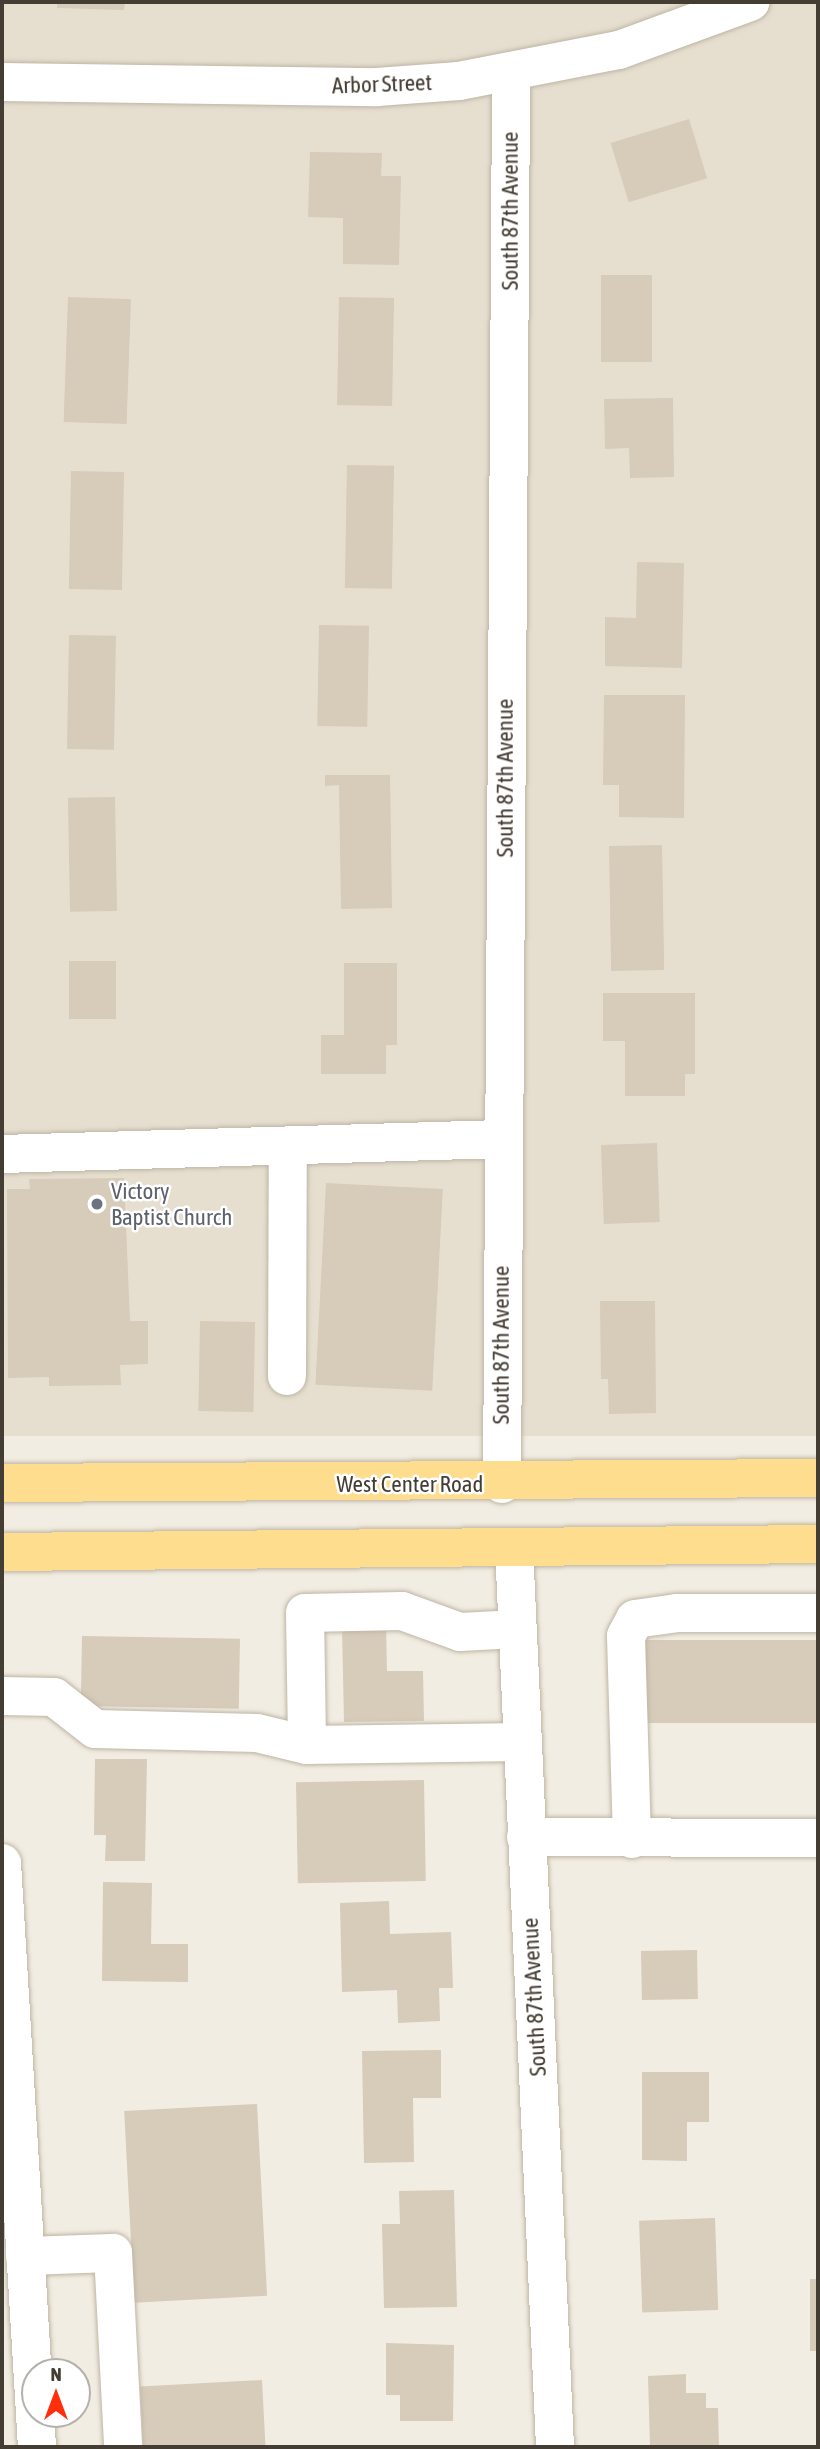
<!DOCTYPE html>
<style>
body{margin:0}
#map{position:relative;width:820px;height:2449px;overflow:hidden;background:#f2ede2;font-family:"Asap Condensed",sans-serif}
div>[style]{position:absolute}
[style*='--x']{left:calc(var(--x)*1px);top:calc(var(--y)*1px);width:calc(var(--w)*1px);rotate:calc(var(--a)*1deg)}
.residential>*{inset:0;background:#e6dfd0;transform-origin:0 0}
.building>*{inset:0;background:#d7cbba;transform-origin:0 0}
.roads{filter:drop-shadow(0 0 2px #beb5a5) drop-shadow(0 0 2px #beb5a5)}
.minor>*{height:38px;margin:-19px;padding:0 19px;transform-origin:19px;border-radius:19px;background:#fff}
.major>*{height:38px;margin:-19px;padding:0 19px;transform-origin:19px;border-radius:19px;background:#ffdd8e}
.dots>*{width:19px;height:19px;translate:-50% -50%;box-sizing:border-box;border:4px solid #fff;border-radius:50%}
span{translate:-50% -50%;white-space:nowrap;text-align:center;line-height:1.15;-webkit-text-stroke:5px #fff;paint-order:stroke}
.street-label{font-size:23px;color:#443d33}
.worship-label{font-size:23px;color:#5b616d}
.left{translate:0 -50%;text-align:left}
.frame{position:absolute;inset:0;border:4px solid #443d33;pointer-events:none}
.north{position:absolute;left:21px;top:2358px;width:70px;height:70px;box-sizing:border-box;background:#fff;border:2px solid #b4b1ad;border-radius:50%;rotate:0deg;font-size:19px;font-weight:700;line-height:28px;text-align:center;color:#443d33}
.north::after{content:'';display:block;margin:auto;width:24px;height:32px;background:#ff2e0c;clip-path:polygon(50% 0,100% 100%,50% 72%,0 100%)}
</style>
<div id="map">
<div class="residential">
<i style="left:2px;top:2px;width:816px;height:1434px"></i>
</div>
<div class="building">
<i style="clip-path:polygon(57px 2px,125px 2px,124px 10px,57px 8px)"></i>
<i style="left:689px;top:119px;width:62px;height:82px;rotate:73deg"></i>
<i style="clip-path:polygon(310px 152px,382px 153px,381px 176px,401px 176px,399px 265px,343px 264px,343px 218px,308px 217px)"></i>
<i style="left:601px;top:275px;width:51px;height:87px"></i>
<i style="left:68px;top:297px;width:63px;height:125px;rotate:2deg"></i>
<i style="left:339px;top:297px;width:55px;height:108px;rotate:1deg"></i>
<i style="clip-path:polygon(673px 398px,674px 477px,630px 478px,629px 448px,605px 449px,604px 399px)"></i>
<i style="left:347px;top:465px;width:47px;height:123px;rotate:1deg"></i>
<i style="left:71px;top:471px;width:53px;height:118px;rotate:1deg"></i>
<i style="clip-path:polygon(637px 562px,684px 563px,682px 668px,605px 666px,605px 617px,636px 618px)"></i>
<i style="left:319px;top:625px;width:50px;height:101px;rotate:1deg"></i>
<i style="left:69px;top:635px;width:47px;height:114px;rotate:1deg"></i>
<i style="clip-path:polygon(604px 695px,685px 695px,684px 818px,619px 817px,619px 785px,603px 785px)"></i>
<i style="clip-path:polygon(325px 775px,390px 775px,392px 908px,341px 909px,339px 785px,325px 786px)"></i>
<i style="left:115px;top:797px;width:114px;height:47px;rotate:89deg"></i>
<i style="left:662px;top:845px;width:125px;height:53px;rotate:89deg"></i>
<i style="left:69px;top:961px;width:47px;height:58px"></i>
<i style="clip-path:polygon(344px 963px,397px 963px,397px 1045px,386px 1045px,386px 1074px,321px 1074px,321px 1035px,344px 1035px)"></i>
<i style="clip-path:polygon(603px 993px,695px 993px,695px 1074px,685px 1074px,685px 1096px,625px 1096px,625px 1041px,603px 1041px)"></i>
<i style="left:657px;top:1143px;width:79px;height:56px;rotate:88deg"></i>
<i style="clip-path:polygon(124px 1178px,130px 1321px,148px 1321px,148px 1364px,120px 1365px,121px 1385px,49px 1386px,49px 1377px,8px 1378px,7px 1189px,30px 1189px,29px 1179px)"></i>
<i style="left:326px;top:1183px;width:117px;height:202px;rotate:3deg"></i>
<i style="clip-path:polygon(600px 1301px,655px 1301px,656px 1413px,609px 1414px,608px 1379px,601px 1379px)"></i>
<i style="left:200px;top:1321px;width:55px;height:90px;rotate:1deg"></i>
<i style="clip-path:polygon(342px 1626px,386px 1626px,387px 1671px,423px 1671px,424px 1721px,344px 1722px)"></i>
<i style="left:82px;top:1636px;width:158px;height:70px;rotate:1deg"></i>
<i style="left:642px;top:1640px;width:176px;height:83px"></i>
<i style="clip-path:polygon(95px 1759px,147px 1759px,145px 1861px,105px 1861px,106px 1835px,94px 1835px)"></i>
<i style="left:424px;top:1780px;width:101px;height:128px;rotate:89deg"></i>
<i style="clip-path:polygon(103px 1882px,152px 1883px,151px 1944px,188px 1944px,188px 1982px,102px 1981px)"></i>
<i style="clip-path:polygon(389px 1901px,390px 1934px,451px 1932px,453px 1988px,439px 1988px,440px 2021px,398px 2023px,397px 1990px,342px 1992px,340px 1903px)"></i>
<i style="left:697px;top:1950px;width:49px;height:56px;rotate:89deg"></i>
<i style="clip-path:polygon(441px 2050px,441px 2098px,413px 2098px,414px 2162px,364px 2163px,362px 2051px)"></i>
<i style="clip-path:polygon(642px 2072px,709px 2072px,709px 2122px,687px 2122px,687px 2161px,642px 2160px)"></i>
<i style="left:257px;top:2104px;width:192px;height:133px;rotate:87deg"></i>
<i style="clip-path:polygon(454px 2190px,457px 2307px,384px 2308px,382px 2224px,400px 2224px,399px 2191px)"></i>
<i style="left:715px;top:2218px;width:92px;height:76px;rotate:88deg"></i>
<i style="left:810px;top:2279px;width:8px;height:72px"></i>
<i style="clip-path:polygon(386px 2343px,454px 2345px,453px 2421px,400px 2421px,400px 2395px,386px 2395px)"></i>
<i style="clip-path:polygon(686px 2374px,686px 2393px,706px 2393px,706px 2408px,718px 2408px,719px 2447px,650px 2447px,648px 2376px)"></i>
<i style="left:262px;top:2380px;width:67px;height:122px;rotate:87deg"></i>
</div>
<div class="roads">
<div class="minor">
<i style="--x:2;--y:82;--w:375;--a:0.8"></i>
<i style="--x:377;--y:87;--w:82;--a:-4.2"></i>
<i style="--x:459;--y:81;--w:163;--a:-11"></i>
<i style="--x:619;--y:50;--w:140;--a:-20.1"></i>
<i style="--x:2;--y:1154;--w:500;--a:-1.72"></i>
<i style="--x:287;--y:1376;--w:230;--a:-89.8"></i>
<i style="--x:502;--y:1484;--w:1412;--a:-89.63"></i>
<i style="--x:514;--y:1547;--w:901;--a:87.39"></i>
<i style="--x:517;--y:1629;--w:57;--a:177"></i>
<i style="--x:460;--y:1632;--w:62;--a:-160.1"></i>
<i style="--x:402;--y:1611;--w:97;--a:178.8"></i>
<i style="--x:305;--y:1613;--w:132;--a:89.1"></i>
<i style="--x:307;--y:1745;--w:215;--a:-0.8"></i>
<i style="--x:2;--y:1696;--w:52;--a:1.1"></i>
<i style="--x:54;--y:1697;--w:52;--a:38"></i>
<i style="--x:95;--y:1729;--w:162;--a:1.4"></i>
<i style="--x:257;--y:1733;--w:51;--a:13.5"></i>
<i style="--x:526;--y:1837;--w:292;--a:0.2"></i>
<i style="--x:632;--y:1839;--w:203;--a:-91.7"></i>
<i style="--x:626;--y:1636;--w:19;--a:-62"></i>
<i style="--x:635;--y:1619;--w:42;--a:-8.1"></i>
<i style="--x:677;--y:1613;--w:141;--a:0"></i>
<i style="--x:2;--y:1863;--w:585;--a:86.57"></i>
<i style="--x:25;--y:2256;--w:88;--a:-2"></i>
<i style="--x:113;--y:2253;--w:194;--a:87"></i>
</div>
<div class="major">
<i style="--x:2;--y:1483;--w:816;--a:-0.35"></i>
<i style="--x:2;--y:1552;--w:816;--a:-0.56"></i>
</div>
</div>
<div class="dots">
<i style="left:97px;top:1204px;background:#6b7280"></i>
</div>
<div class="street-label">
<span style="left:382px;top:84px;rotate:-2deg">Arbor Street</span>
<span style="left:510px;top:211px;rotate:-90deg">South 87th Avenue</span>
<span style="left:505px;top:778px;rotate:-90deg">South 87th Avenue</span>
<span style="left:501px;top:1345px;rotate:-90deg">South 87th Avenue</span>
<span style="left:410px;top:1484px">West Center Road</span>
<span style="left:534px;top:1997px;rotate:-93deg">South 87th Avenue</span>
</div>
<div class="worship-label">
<span class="left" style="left:111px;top:1204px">Victory<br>Baptist Church</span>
</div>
<div class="frame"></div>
<div class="north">N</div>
</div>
